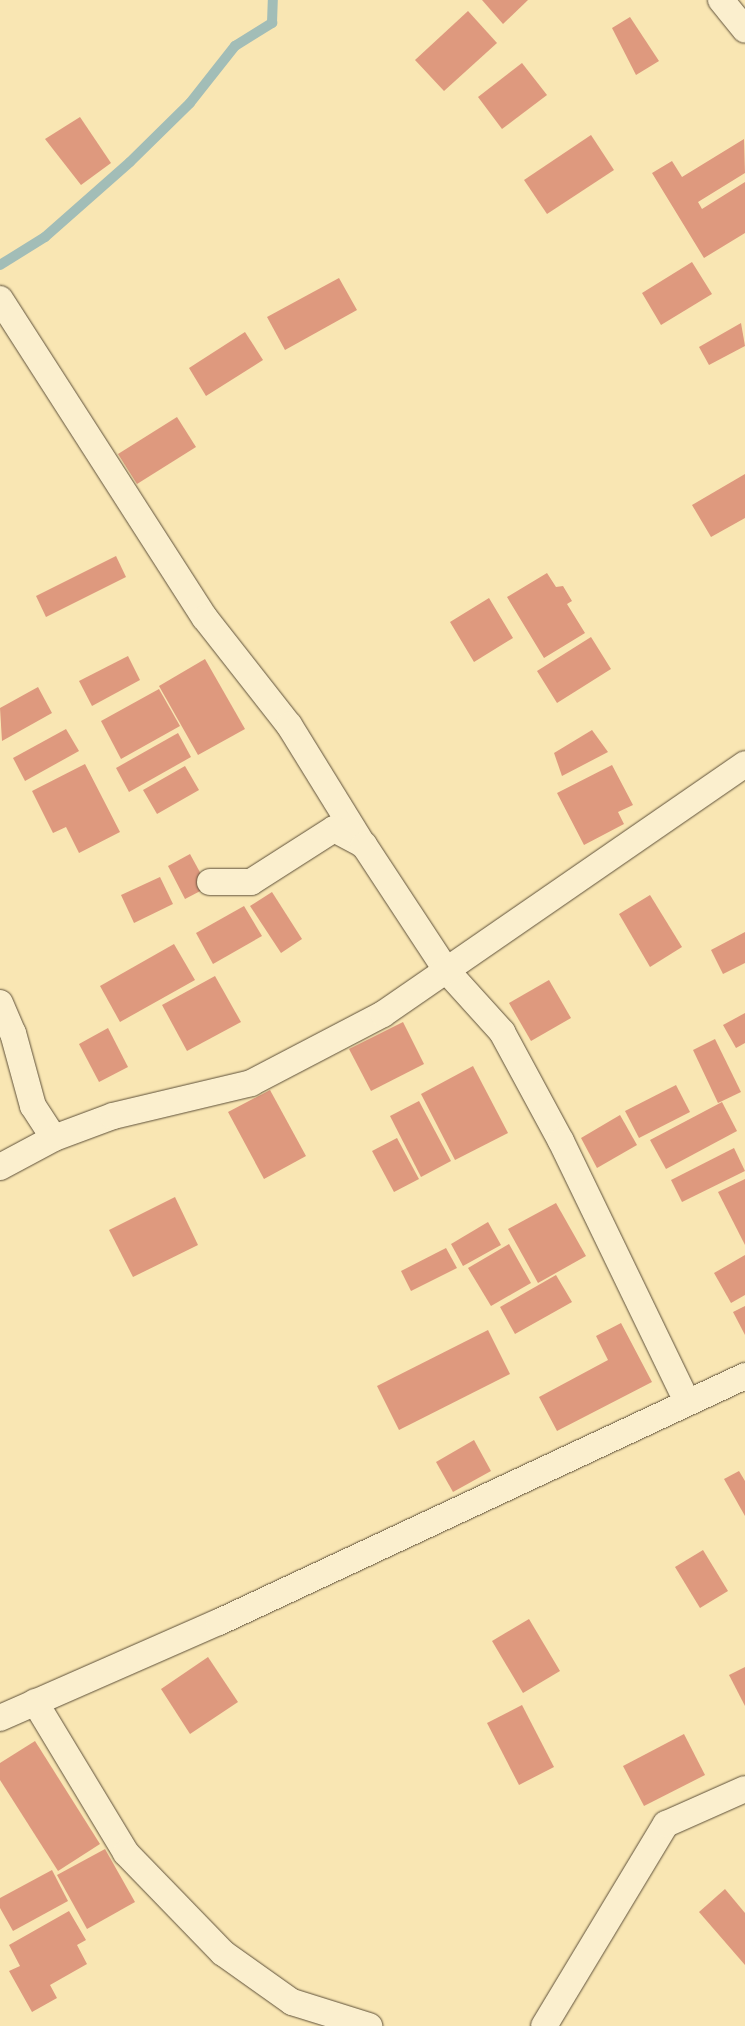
<!DOCTYPE html>
<style>
body{margin:0}
#map{position:relative;width:745px;height:2026px;overflow:hidden;background:#f9e6b3;font-family:"EB Garamond",serif}
div>[style]{position:absolute}
.stream>*{height:10px;margin:-5px;padding:0 5px;transform-origin:5px;border-radius:5px;background:#a2bdb7}
.building>*{inset:0;background:#de997e}
.roads{filter:drop-shadow(0 0 1px #5e5039) drop-shadow(0 0 1px #5e5039)}
.minor>*{height:26px;margin:-13px;padding:0 13px;transform-origin:13px;border-radius:13px;background:#fbefce}
span{translate:-50% -50%;white-space:nowrap;text-align:center;line-height:1.15;-webkit-text-stroke:4.5px #fbefce;paint-order:stroke}
</style>
<div id="map">
<div class="stream">
<i style="left:0;top:265px;width:53px;rotate:-31.9deg"></i>
<i style="left:45px;top:237px;width:113px;rotate:-41.4deg"></i>
<i style="left:130px;top:162px;width:84px;rotate:-44.5deg"></i>
<i style="left:190px;top:103px;width:73px;rotate:-51.7deg"></i>
<i style="left:235px;top:46px;width:44px;rotate:-31.9deg"></i>
<i style="left:272px;top:23px;width:23px;rotate:-88deg"></i>
</div>
<div class="building">
<i style="clip-path:polygon(482px 0,528px 0,503px 24px)"></i>
<i style="clip-path:polygon(468px 11px,497px 43px,444px 91px,415px 60px)"></i>
<i style="clip-path:polygon(630px 17px,659px 61px,636px 75px,612px 28px)"></i>
<i style="clip-path:polygon(522px 63px,547px 95px,502px 129px,478px 97px)"></i>
<i style="clip-path:polygon(80px 117px,111px 163px,81px 185px,45px 139px)"></i>
<i style="clip-path:polygon(591px 135px,614px 170px,547px 214px,524px 180px)"></i>
<i style="clip-path:polygon(744px 139px,745px 173px,698px 202px,702px 209px,745px 182px,745px 233px,704px 258px,652px 173px,672px 161px,682px 177px)"></i>
<i style="clip-path:polygon(692px 262px,712px 294px,661px 325px,642px 293px)"></i>
<i style="clip-path:polygon(339px 278px,357px 310px,285px 350px,267px 317px)"></i>
<i style="clip-path:polygon(741px 323px,745px 346px,709px 365px,699px 347px)"></i>
<i style="clip-path:polygon(245px 332px,263px 360px,206px 396px,189px 368px)"></i>
<i style="clip-path:polygon(177px 417px,196px 447px,137px 484px,118px 454px)"></i>
<i style="clip-path:polygon(745px 474px,745px 518px,711px 537px,692px 505px)"></i>
<i style="clip-path:polygon(116px 556px,126px 577px,46px 617px,36px 596px)"></i>
<i style="clip-path:polygon(547px 573px,556px 587px,563px 586px,572px 601px,567px 604px,585px 633px,544px 658px,507px 597px)"></i>
<i style="clip-path:polygon(489px 598px,513px 638px,474px 662px,450px 622px)"></i>
<i style="clip-path:polygon(591px 637px,611px 669px,557px 703px,537px 671px)"></i>
<i style="clip-path:polygon(128px 656px,140px 680px,92px 706px,79px 681px)"></i>
<i style="clip-path:polygon(205px 659px,245px 729px,198px 755px,159px 686px)"></i>
<i style="clip-path:polygon(38px 687px,52px 713px,2px 741px,0 708px)"></i>
<i style="clip-path:polygon(159px 689px,180px 726px,121px 759px,101px 721px)"></i>
<i style="clip-path:polygon(66px 729px,79px 751px,25px 781px,13px 758px)"></i>
<i style="clip-path:polygon(592px 730px,608px 752px,562px 776px,554px 753px)"></i>
<i style="clip-path:polygon(178px 733px,191px 757px,129px 792px,116px 768px)"></i>
<i style="clip-path:polygon(85px 764px,120px 832px,79px 853px,66px 827px,53px 833px,32px 791px)"></i>
<i style="clip-path:polygon(612px 765px,633px 805px,618px 812px,624px 824px,584px 845px,557px 793px)"></i>
<i style="clip-path:polygon(185px 766px,199px 790px,157px 814px,143px 790px)"></i>
<i style="clip-path:polygon(190px 854px,208px 887px,185px 899px,168px 866px)"></i>
<i style="clip-path:polygon(160px 877px,173px 904px,134px 923px,121px 895px)"></i>
<i style="clip-path:polygon(272px 892px,302px 939px,281px 953px,250px 906px)"></i>
<i style="clip-path:polygon(650px 895px,682px 947px,650px 967px,619px 914px)"></i>
<i style="clip-path:polygon(244px 906px,262px 936px,213px 964px,196px 933px)"></i>
<i style="clip-path:polygon(745px 932px,745px 963px,723px 974px,711px 950px)"></i>
<i style="clip-path:polygon(174px 944px,195px 980px,120px 1022px,100px 986px)"></i>
<i style="clip-path:polygon(215px 976px,241px 1022px,187px 1051px,162px 1005px)"></i>
<i style="clip-path:polygon(549px 980px,571px 1018px,531px 1041px,509px 1003px)"></i>
<i style="clip-path:polygon(745px 1013px,745px 1043px,736px 1048px,723px 1025px)"></i>
<i style="clip-path:polygon(403px 1022px,424px 1064px,371px 1091px,349px 1049px)"></i>
<i style="clip-path:polygon(108px 1028px,128px 1067px,99px 1082px,79px 1044px)"></i>
<i style="clip-path:polygon(715px 1039px,741px 1092px,718px 1103px,693px 1050px)"></i>
<i style="clip-path:polygon(473px 1066px,508px 1133px,455px 1160px,421px 1094px)"></i>
<i style="clip-path:polygon(676px 1085px,690px 1112px,639px 1138px,625px 1111px)"></i>
<i style="clip-path:polygon(270px 1090px,306px 1156px,264px 1179px,228px 1112px)"></i>
<i style="clip-path:polygon(419px 1101px,451px 1161px,421px 1177px,390px 1116px)"></i>
<i style="clip-path:polygon(722px 1102px,737px 1131px,666px 1169px,650px 1140px)"></i>
<i style="clip-path:polygon(620px 1115px,637px 1145px,597px 1168px,581px 1138px)"></i>
<i style="clip-path:polygon(397px 1138px,419px 1179px,394px 1192px,372px 1151px)"></i>
<i style="clip-path:polygon(734px 1148px,745px 1171px,682px 1202px,671px 1180px)"></i>
<i style="clip-path:polygon(745px 1179px,745px 1245px,718px 1192px)"></i>
<i style="clip-path:polygon(175px 1197px,198px 1245px,133px 1277px,109px 1230px)"></i>
<i style="clip-path:polygon(556px 1203px,586px 1256px,538px 1283px,508px 1229px)"></i>
<i style="clip-path:polygon(488px 1222px,501px 1245px,463px 1266px,451px 1244px)"></i>
<i style="clip-path:polygon(509px 1244px,531px 1283px,491px 1306px,468px 1268px)"></i>
<i style="clip-path:polygon(446px 1248px,457px 1268px,411px 1291px,401px 1271px)"></i>
<i style="clip-path:polygon(745px 1255px,745px 1295px,731px 1303px,714px 1273px)"></i>
<i style="clip-path:polygon(556px 1275px,572px 1302px,515px 1334px,500px 1307px)"></i>
<i style="clip-path:polygon(745px 1306px,745px 1335px,733px 1312px)"></i>
<i style="clip-path:polygon(621px 1323px,652px 1382px,557px 1431px,539px 1397px,608px 1360px,596px 1336px)"></i>
<i style="clip-path:polygon(488px 1330px,510px 1374px,399px 1430px,377px 1386px)"></i>
<i style="clip-path:polygon(474px 1440px,491px 1471px,453px 1492px,436px 1462px)"></i>
<i style="clip-path:polygon(739px 1471px,745px 1481px,745px 1516px,724px 1479px)"></i>
<i style="clip-path:polygon(703px 1550px,728px 1591px,700px 1608px,675px 1567px)"></i>
<i style="clip-path:polygon(529px 1619px,560px 1671px,523px 1693px,492px 1641px)"></i>
<i style="clip-path:polygon(208px 1657px,238px 1702px,190px 1734px,161px 1689px)"></i>
<i style="clip-path:polygon(745px 1667px,745px 1706px,729px 1675px)"></i>
<i style="clip-path:polygon(522px 1705px,554px 1767px,519px 1785px,487px 1723px)"></i>
<i style="clip-path:polygon(684px 1734px,705px 1775px,644px 1806px,623px 1766px)"></i>
<i style="clip-path:polygon(35px 1741px,100px 1844px,58px 1871px,0 1780px,0 1763px)"></i>
<i style="clip-path:polygon(105px 1849px,135px 1902px,87px 1929px,57px 1875px)"></i>
<i style="clip-path:polygon(52px 1870px,68px 1901px,13px 1931px,0 1908px,0 1898px)"></i>
<i style="clip-path:polygon(725px 1889px,745px 1913px,745px 1965px,699px 1912px)"></i>
<i style="clip-path:polygon(69px 1911px,86px 1940px,77px 1945px,87px 1964px,50px 1985px,57px 1998px,32px 2012px,9px 1971px,20px 1966px,9px 1945px)"></i>
</div>
<div class="roads">
<div class="minor">
<i style="left:721px;top:0;width:38px;rotate:51deg"></i>
<i style="left:0;top:299px;width:379px;rotate:57.3deg"></i>
<i style="left:205px;top:618px;width:136px;rotate:51.9deg"></i>
<i style="left:289px;top:725px;width:141px;rotate:58.3deg"></i>
<i style="left:210px;top:882px;width:41px"></i>
<i style="left:251px;top:882px;width:98px;rotate:-32.6deg"></i>
<i style="left:334px;top:829px;width:34px;rotate:28deg"></i>
<i style="left:364px;top:845px;width:149px;rotate:56.7deg"></i>
<i style="left:446px;top:970px;width:84px;rotate:47.9deg"></i>
<i style="left:502px;top:1032px;width:124px;rotate:61.6deg"></i>
<i style="left:561px;top:1141px;width:290px;rotate:64.2deg"></i>
<i style="left:0;top:1003px;width:33px;rotate:67deg"></i>
<i style="left:13px;top:1033px;width:76px;rotate:74.7deg"></i>
<i style="left:33px;top:1106px;width:38px;rotate:57deg"></i>
<i style="left:54px;top:1138px;width:63px;rotate:-20.4deg"></i>
<i style="left:113px;top:1116px;width:142px;rotate:-13.4deg"></i>
<i style="left:251px;top:1083px;width:149px;rotate:-27.6deg"></i>
<i style="left:383px;top:1014px;width:440px;rotate:-34.6deg"></i>
<i style="left:0;top:1167px;width:61px;rotate:-28.2deg"></i>
<i style="left:35px;top:1702px;width:176px;rotate:58.9deg"></i>
<i style="left:126px;top:1853px;width:139px;rotate:45.9deg"></i>
<i style="left:223px;top:1953px;width:85px;rotate:35.4deg"></i>
<i style="left:292px;top:2002px;width:81px;rotate:17.3deg"></i>
<i style="left:0;top:1718px;width:239px;rotate:-23.7deg"></i>
<i style="left:219px;top:1622px;width:581px;rotate:-25.06deg"></i>
<i style="left:544px;top:2026px;width:236px;rotate:-58.9deg"></i>
<i style="left:666px;top:1824px;width:86px;rotate:-23.9deg"></i>
</div>
</div>
</div>
